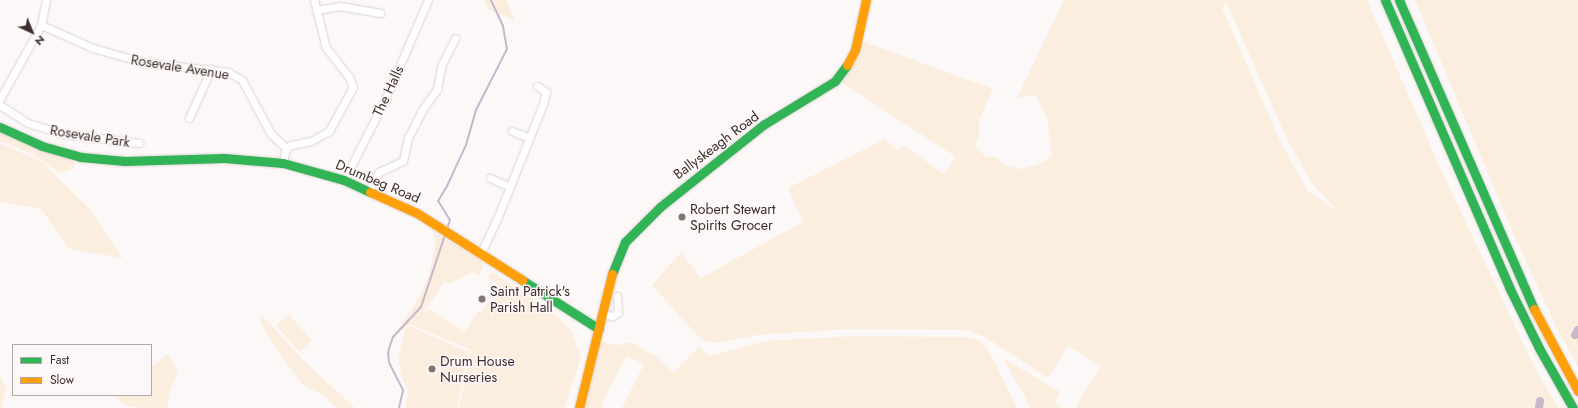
<!DOCTYPE html>
<style>
body{margin:0}
#map{position:relative;width:1578px;height:408px;overflow:hidden;background:#fdf8f8;font-family:Jost,sans-serif}
div>[style]{position:absolute}
.green>*{inset:0;background:#fbeedf}
.stream>*{height:2px;margin:-1px;padding:0 1px;transform-origin:1px;border-radius:1px;background:#c8b6ca}
.canal>*{height:8px;margin:-4px;padding:0 4px;transform-origin:4px;border-radius:4px;background:#c8b6ca}
.roads{filter:drop-shadow(0 0 1px #dcd3d3) drop-shadow(0 0 1px #dcd3d3)}
.street>*{height:7px;margin:-3.5px;padding:0 3.5px;transform-origin:3.5px;border-radius:3.5px;background:#fffefe}
.fast>*{height:9px;margin:-4.5px;padding:0 4.5px;transform-origin:4.5px;border-radius:4.5px;background:#30b455}
.slow>*{height:9px;margin:-4.5px;padding:0 4.5px;transform-origin:4.5px;border-radius:4.5px;background:#ff9f0a}
.dots>*{width:11px;height:11px;translate:-50% -50%;box-sizing:border-box;border:2px solid #fef7f7;border-radius:50%}
span{translate:-50% -50%;white-space:nowrap;text-align:center;line-height:1.15;-webkit-text-stroke:3px #fef7f7;paint-order:stroke}
.street-label{font-size:14px;color:#3b2e2e}
.poi-label{font-size:14px;color:#3b2e2e}
.left{translate:0 -50%;text-align:left}
.legend{position:absolute;left:12px;top:344px;width:140px;height:52px;box-sizing:border-box;background:#fef7f7;border:1px solid #b0a7a7;margin:0;padding:5px 7px;list-style:none;font-size:12px;color:#3b2e2e}
.legend li{display:flex;align-items:center;gap:8px;height:20px}
.legend b{width:20px;border:1px solid #b0a7a7}
.north{position:absolute;left:12px;top:12px;width:40px;height:40px;-webkit-text-stroke:3px #fef7f7;paint-order:stroke;rotate:136deg;font-size:11px;font-weight:700;line-height:16px;text-align:center;color:#3b2e2e}
.north::after{content:'';display:block;margin:auto;width:14px;height:18px;background:#3b2e2e;clip-path:polygon(50% 0,100% 100%,50% 72%,0 100%)}
</style>
<div id="map">
<div class="green">
<i style="clip-path:polygon(483px 0,507px 0,515px 21px,488px 9px)"></i>
<i style="clip-path:polygon(evenodd,1064px 0,1367px 0,1441px 170px,1537px 372px,1559px 408px,1075px 408px,1101px 366px,1068px 346px,1048px 378px,985px 337px,967px 330px,850px 329px,758px 335px,717px 343px,703px 340px,695px 333px,652px 285px,681px 252px,701px 278px,803px 222px,788px 188px,885px 139px,897px 150px,905px 146px,944px 174px,956px 157px,842px 83px,856px 59px,862px 41px,993px 89px,979px 120px,979px 136px,975px 145px,986px 157px,995px 157px,1007px 166px,1022px 169px,1042px 163px,1052px 156px,1047px 119px,1036px 95px,1017px 98px,1064px 0,1226px 2px,1286px 137px,1311px 182px,1337px 211px,1308px 191px,1281px 143px,1222px 8px,1226px 2px)"></i>
<i style="clip-path:polygon(1415px 0,1578px 0,1578px 366px,1557px 329px,1513px 233px)"></i>
<i style="clip-path:polygon(0 131px,31px 147px,71px 159px,75px 164px,73px 169px,60px 173px,32px 154px,0 141px)"></i>
<i style="clip-path:polygon(0 143px,42px 162px,91px 210px,123px 258px,69px 249px,41px 209px,0 202px)"></i>
<i style="clip-path:polygon(434px 232px,481px 260px,483px 268px,478px 276px,473px 272px,449px 284px,445px 281px,424px 312px,430px 309px,464px 332px,479px 310px,482px 312px,489px 301px,493px 303px,503px 289px,487px 277px,490px 274px,496px 274px,554px 313px,572px 332px,581px 358px,564px 408px,459px 408px,471px 350px,410px 324px,393px 337px,420px 296px,428px 277px,435px 248px)"></i>
<i style="clip-path:polygon(261px 314px,301px 358px,355px 408px,337px 408px,321px 394px,302px 384px,276px 349px,261px 322px)"></i>
<i style="clip-path:polygon(289px 314px,312px 341px,299px 352px,276px 325px)"></i>
<i style="clip-path:polygon(410px 326px,469px 352px,457px 408px,405px 408px,409px 391px,403px 381px,398px 359px,405px 330px)"></i>
<i style="clip-path:polygon(853px 336px,965px 337px,979px 340px,989px 351px,1017px 408px,622px 408px,644px 364px,626px 356px,601px 405px,605px 408px,581px 408px,599px 355px,599px 342px,618px 345px,632px 342px,657px 357px,673px 373px,699px 347px,709px 356px,765px 341px)"></i>
<i style="clip-path:polygon(168px 354px,178px 373px,170px 390px,167px 408px,140px 408px,123px 405px,114px 395px,151px 395px,151px 367px)"></i>
<i style="clip-path:polygon(1003px 358px,1060px 392px,1055px 403px,1063px 408px,1031px 408px)"></i>
<i style="clip-path:polygon(0 375px,6px 387px,2px 408px,0 408px)"></i>
</div>
<div class="stream">
<i style="left:447px;top:229px;width:9px;rotate:-72deg"></i>
<i style="left:450px;top:220px;width:22px;rotate:-122deg"></i>
<i style="left:438px;top:201px;width:17px;rotate:-59deg"></i>
<i style="left:447px;top:186px;width:45px;rotate:-65.1deg"></i>
<i style="left:466px;top:145px;width:36px;rotate:-74deg"></i>
<i style="left:476px;top:110px;width:68px;rotate:-63.1deg"></i>
<i style="left:507px;top:49px;width:23px;rotate:-100deg"></i>
<i style="left:503px;top:26px;width:29px;rotate:-115deg"></i>
<i style="left:399px;top:408px;width:18px;rotate:-77deg"></i>
<i style="left:403px;top:390px;width:31px;rotate:-117deg"></i>
<i style="left:389px;top:362px;width:10px;rotate:-96deg"></i>
<i style="left:388px;top:352px;width:16px;rotate:-72deg"></i>
<i style="left:393px;top:337px;width:41px;rotate:-47deg"></i>
<i style="left:421px;top:307px;width:76px;rotate:-71.6deg"></i>
</div>
<div class="canal">
<i style="left:1575px;top:335px;width:6px;rotate:-59deg"></i>
<i style="left:1539px;top:408px;width:7px;rotate:-82deg"></i>
</div>
<div class="roads">
<div class="street">
<i style="left:316px;top:10px;width:24px;rotate:-9deg"></i>
<i style="left:340px;top:6px;width:41px;rotate:9.9deg"></i>
<i style="left:41px;top:25px;width:57px;rotate:23.9deg"></i>
<i style="left:93px;top:48px;width:51px;rotate:15.9deg"></i>
<i style="left:142px;top:62px;width:87px;rotate:6.6deg"></i>
<i style="left:228px;top:72px;width:16px;rotate:30deg"></i>
<i style="left:242px;top:80px;width:61px;rotate:61.8deg"></i>
<i style="left:271px;top:134px;width:21px;rotate:43deg"></i>
<i style="left:0;top:99px;width:85px;rotate:-61deg"></i>
<i style="left:41px;top:25px;width:25px;rotate:-79deg"></i>
<i style="left:0;top:105px;width:33px;rotate:33deg"></i>
<i style="left:28px;top:123px;width:38px;rotate:17deg"></i>
<i style="left:64px;top:134px;width:76px;rotate:6.8deg"></i>
<i style="left:189px;top:118px;width:54px;rotate:-65.8deg"></i>
<i style="left:512px;top:131px;width:18px;rotate:22deg"></i>
<i style="left:283px;top:163px;width:15px;rotate:-79deg"></i>
<i style="left:286px;top:148px;width:6px;rotate:-31deg"></i>
<i style="left:291px;top:145px;width:20px;rotate:-11deg"></i>
<i style="left:311px;top:141px;width:21px;rotate:-29deg"></i>
<i style="left:329px;top:131px;width:50px;rotate:-61.4deg"></i>
<i style="left:353px;top:87px;width:11px;rotate:-112deg"></i>
<i style="left:349px;top:77px;width:37px;rotate:-128deg"></i>
<i style="left:326px;top:48px;width:49px;rotate:-104deg"></i>
<i style="left:490px;top:178px;width:22px;rotate:24deg"></i>
<i style="left:344px;top:180px;width:88px;rotate:-62.9deg"></i>
<i style="left:384px;top:102px;width:111px;rotate:-66.7deg"></i>
<i style="left:369px;top:190px;width:21px;rotate:-61deg"></i>
<i style="left:379px;top:172px;width:26px;rotate:-25deg"></i>
<i style="left:403px;top:161px;width:24px;rotate:-78deg"></i>
<i style="left:408px;top:138px;width:31px;rotate:-63deg"></i>
<i style="left:422px;top:110px;width:26px;rotate:-54deg"></i>
<i style="left:437px;top:89px;width:25px;rotate:-79deg"></i>
<i style="left:442px;top:64px;width:29px;rotate:-63deg"></i>
<i style="left:481px;top:253px;width:38px;rotate:-65deg"></i>
<i style="left:497px;top:219px;width:124px;rotate:-68.2deg"></i>
<i style="left:543px;top:104px;width:12px;rotate:-76deg"></i>
<i style="left:546px;top:92px;width:11px;rotate:-146deg"></i>
<i style="left:602px;top:314px;width:10px;rotate:11deg"></i>
<i style="left:612px;top:316px;width:7px;rotate:-34deg"></i>
<i style="left:618px;top:312px;width:16px;rotate:-94deg"></i>
</div>
<div class="fast">
<i style="left:1385px;top:0;width:313px;rotate:66.6deg"></i>
<i style="left:1509px;top:287px;width:68px;rotate:63.8deg"></i>
<i style="left:1539px;top:348px;width:69px;rotate:60.5deg"></i>
<i style="left:1399px;top:0;width:337px;rotate:66.4deg"></i>
<i style="left:0;top:127px;width:46px;rotate:24.3deg"></i>
<i style="left:42px;top:146px;width:41px;rotate:15.8deg"></i>
<i style="left:81px;top:157px;width:44px;rotate:5.2deg"></i>
<i style="left:125px;top:161px;width:99px;rotate:-1.7deg"></i>
<i style="left:224px;top:158px;width:59px;rotate:4.8deg"></i>
<i style="left:283px;top:163px;width:63px;rotate:15.6deg"></i>
<i style="left:344px;top:180px;width:29px;rotate:25deg"></i>
<i style="left:612px;top:274px;width:35px;rotate:-68deg"></i>
<i style="left:625px;top:242px;width:49px;rotate:-45deg"></i>
<i style="left:660px;top:207px;width:132px;rotate:-38.5deg"></i>
<i style="left:763px;top:125px;width:84px;rotate:-31.4deg"></i>
<i style="left:835px;top:81px;width:20px;rotate:-53deg"></i>
<i style="left:522px;top:280px;width:91px;rotate:32.5deg"></i>
</div>
<div class="slow">
<i style="left:847px;top:65px;width:17px;rotate:-62deg"></i>
<i style="left:855px;top:50px;width:51px;rotate:-77.6deg"></i>
<i style="left:370px;top:192px;width:51px;rotate:24.1deg"></i>
<i style="left:417px;top:213px;width:125px;rotate:32.5deg"></i>
<i style="left:1534px;top:309px;width:93px;rotate:61.8deg"></i>
<i style="left:579px;top:408px;width:138px;rotate:-76.2deg"></i>
</div>
</div>
<div class="dots">
<i style="left:682px;top:217px;background:#7f7575"></i>
<i style="left:482px;top:299px;background:#7f7575"></i>
<i style="left:432px;top:369px;background:#7f7575"></i>
</div>
<div class="street-label">
<span style="left:180px;top:67px;rotate:9deg">Rosevale Avenue</span>
<span style="left:388px;top:91px;rotate:-65deg">The Halls</span>
<span style="left:90px;top:136px;rotate:9deg">Rosevale Park</span>
<span style="left:716px;top:145px;rotate:-37deg">Ballyskeagh Road</span>
<span style="left:378px;top:181px;rotate:23deg">Drumbeg Road</span>
</div>
<div class="poi-label">
<span class="left" style="left:690px;top:217px">Robert Stewart<br>Spirits Grocer</span>
<span class="left" style="left:490px;top:299px">Saint Patrick's<br>Parish Hall</span>
<span class="left" style="left:440px;top:369px">Drum House<br>Nurseries</span>
</div>
<ul class="legend">
<li><b style="height:5px;background:#30b455"></b>Fast</li>
<li><b style="height:5px;background:#ff9f0a"></b>Slow</li>
</ul>
<div class="north">N</div>
</div>
